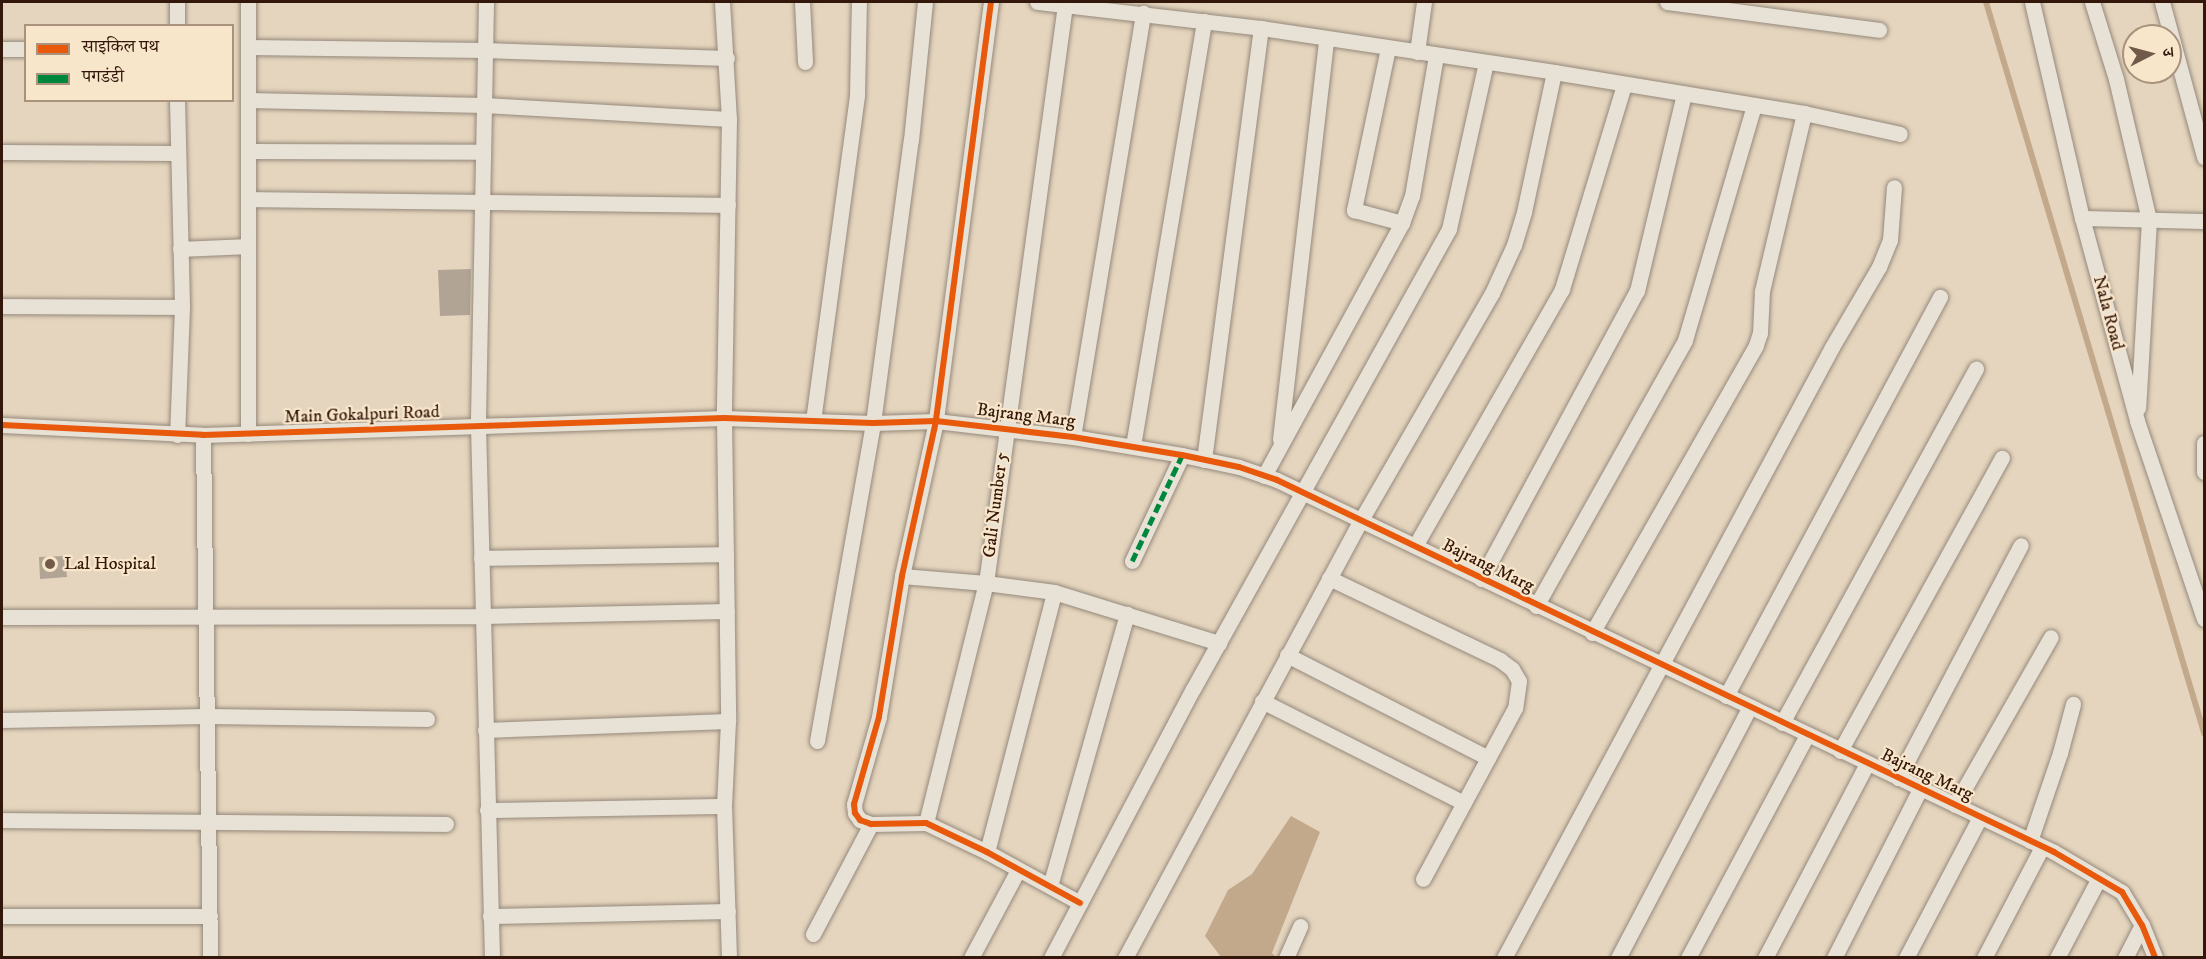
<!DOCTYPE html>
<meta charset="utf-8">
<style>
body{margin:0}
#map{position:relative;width:2206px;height:959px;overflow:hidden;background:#e5d5be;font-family:"IM FELL DW Pica","Noto Serif Devanagari",serif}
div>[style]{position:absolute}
.water>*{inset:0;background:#c2a98c}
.stream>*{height:6px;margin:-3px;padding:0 3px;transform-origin:3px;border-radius:3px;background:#c2a98c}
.building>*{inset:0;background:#b1a494}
.roads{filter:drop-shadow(0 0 2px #95897b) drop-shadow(0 0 2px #95897b)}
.street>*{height:15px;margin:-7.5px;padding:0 7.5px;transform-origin:7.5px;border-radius:7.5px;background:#e8e1d6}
.quiet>*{height:4.5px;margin-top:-2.25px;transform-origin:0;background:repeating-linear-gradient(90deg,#00873e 0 9px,transparent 0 13.5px)}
.cycleway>*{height:6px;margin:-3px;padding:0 3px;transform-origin:3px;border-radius:3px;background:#e8590c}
.dots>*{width:16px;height:16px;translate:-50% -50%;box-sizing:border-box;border:3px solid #f8e6cb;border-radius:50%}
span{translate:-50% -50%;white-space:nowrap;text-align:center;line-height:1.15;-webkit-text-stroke:4.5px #f8e6cb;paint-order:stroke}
.street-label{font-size:18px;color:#34170b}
.poi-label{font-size:18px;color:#34170b}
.left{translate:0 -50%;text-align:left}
.frame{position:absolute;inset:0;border:3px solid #34170b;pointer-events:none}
.legend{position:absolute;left:24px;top:24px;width:210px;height:78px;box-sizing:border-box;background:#f8e6cb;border:2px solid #aa937e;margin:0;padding:8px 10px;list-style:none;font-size:18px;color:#34170b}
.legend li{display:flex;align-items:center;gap:12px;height:30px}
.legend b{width:30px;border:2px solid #aa937e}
.north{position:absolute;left:2122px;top:24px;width:60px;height:60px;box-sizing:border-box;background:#f8e6cb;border:2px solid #aa937e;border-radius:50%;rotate:84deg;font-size:16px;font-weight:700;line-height:24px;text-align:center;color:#34170b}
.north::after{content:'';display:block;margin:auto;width:21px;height:27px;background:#725a4a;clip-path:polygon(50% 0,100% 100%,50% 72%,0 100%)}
</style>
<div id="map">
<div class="water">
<i style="clip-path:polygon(1291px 816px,1320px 832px,1272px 953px,1276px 957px,1221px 957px,1205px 936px,1228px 890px,1252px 874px)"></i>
</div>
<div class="stream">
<i style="left:1986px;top:2px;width:763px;rotate:73.39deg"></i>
</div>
<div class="building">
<i style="clip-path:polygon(471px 269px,470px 315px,440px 316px,438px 270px)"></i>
<i style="clip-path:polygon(65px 556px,67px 577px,40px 579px,39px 557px)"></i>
</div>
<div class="roads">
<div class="street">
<i style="left:177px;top:2px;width:24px;rotate:90deg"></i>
<i style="left:486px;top:2px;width:424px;rotate:91.1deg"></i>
<i style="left:478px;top:426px;width:532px;rotate:88.49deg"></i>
<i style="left:722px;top:2px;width:117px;rotate:86.6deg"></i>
<i style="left:729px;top:119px;width:299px;rotate:91deg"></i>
<i style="left:724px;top:418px;width:303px;rotate:89.2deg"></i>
<i style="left:728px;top:721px;width:85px;rotate:92.7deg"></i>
<i style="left:724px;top:806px;width:152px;rotate:88.1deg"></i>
<i style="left:802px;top:2px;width:60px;rotate:87.1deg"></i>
<i style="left:991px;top:2px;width:423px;rotate:97.5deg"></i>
<i style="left:936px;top:421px;width:159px;rotate:102.4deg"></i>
<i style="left:902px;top:576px;width:143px;rotate:99.3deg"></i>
<i style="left:879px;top:717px;width:91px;rotate:106deg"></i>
<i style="left:854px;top:804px;width:9px;rotate:84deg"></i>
<i style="left:855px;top:813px;width:9px;rotate:54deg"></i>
<i style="left:860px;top:820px;width:12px;rotate:20deg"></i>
<i style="left:871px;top:824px;width:55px;rotate:-1deg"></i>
<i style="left:926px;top:823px;width:68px;rotate:25.4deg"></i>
<i style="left:987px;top:852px;width:106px;rotate:28.7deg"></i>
<i style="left:1037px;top:2px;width:226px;rotate:6.6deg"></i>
<i style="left:1261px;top:28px;width:296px;rotate:8.5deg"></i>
<i style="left:1554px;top:72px;width:253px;rotate:9.3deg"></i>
<i style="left:1804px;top:113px;width:98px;rotate:12.3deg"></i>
<i style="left:1667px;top:2px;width:214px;rotate:7.5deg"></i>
<i style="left:2032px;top:2px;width:222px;rotate:77deg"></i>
<i style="left:2082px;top:218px;width:210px;rotate:74.8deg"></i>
<i style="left:2137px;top:421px;width:209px;rotate:71.3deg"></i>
<i style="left:2092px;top:2px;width:81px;rotate:72.7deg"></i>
<i style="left:2116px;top:79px;width:145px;rotate:76.8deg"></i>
<i style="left:2149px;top:220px;width:188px;rotate:93.3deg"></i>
<i style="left:2162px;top:2px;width:161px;rotate:74.8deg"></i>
<i style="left:248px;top:47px;width:237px;rotate:0.7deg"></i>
<i style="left:485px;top:50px;width:242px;rotate:1.9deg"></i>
<i style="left:1388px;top:48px;width:166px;rotate:101.9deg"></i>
<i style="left:1354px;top:210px;width:50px;rotate:15.2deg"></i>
<i style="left:2px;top:49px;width:24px"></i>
<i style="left:1417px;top:52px;width:50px;rotate:-82deg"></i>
<i style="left:177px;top:100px;width:207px;rotate:88.6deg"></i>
<i style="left:182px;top:307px;width:128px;rotate:92.2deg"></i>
<i style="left:248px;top:100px;width:236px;rotate:1.2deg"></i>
<i style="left:484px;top:105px;width:245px;rotate:3.3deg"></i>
<i style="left:248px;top:151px;width:235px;rotate:0.2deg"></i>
<i style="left:2px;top:152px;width:174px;rotate:0.3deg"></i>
<i style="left:248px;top:199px;width:480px;rotate:0.7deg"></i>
<i style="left:2082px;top:218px;width:122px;rotate:1.4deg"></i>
<i style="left:180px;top:249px;width:68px;rotate:-2.5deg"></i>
<i style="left:2px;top:306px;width:180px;rotate:0.3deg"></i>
<i style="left:813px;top:421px;width:329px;rotate:-82.3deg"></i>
<i style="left:857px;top:95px;width:93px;rotate:-88.8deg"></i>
<i style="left:2px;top:425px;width:201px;rotate:2.8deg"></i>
<i style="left:203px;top:435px;width:521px;rotate:-1.87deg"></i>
<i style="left:724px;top:418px;width:149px;rotate:1.9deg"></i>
<i style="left:873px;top:423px;width:63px;rotate:-1.8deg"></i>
<i style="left:936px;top:421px;width:138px;rotate:6.7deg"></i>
<i style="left:1073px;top:437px;width:110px;rotate:9.4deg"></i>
<i style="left:1182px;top:455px;width:58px;rotate:11.9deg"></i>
<i style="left:1239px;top:467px;width:40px;rotate:18.9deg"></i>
<i style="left:1277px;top:480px;width:861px;rotate:25.58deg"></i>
<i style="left:2054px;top:852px;width:79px;rotate:30.5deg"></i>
<i style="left:2122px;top:892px;width:39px;rotate:59deg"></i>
<i style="left:2142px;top:925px;width:35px;rotate:68deg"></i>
<i style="left:248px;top:434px;width:432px;rotate:-90deg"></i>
<i style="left:203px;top:435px;width:523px;rotate:89.23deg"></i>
<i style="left:1073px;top:437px;width:430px;rotate:-80.6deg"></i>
<i style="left:1280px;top:439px;width:402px;rotate:-83.4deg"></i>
<i style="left:2204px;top:443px;width:29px;rotate:90deg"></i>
<i style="left:1133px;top:446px;width:431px;rotate:-80.5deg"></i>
<i style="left:1204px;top:460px;width:436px;rotate:-82.5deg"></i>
<i style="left:1264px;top:476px;width:288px;rotate:-61.4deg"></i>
<i style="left:1402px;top:223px;width:29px;rotate:-70deg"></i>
<i style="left:1412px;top:196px;width:143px;rotate:-80.3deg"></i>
<i style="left:1415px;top:546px;width:296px;rotate:-60.2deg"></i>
<i style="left:1562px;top:289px;width:213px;rotate:-73.1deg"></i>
<i style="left:481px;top:558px;width:245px;rotate:-0.9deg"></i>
<i style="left:1132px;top:561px;width:117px;rotate:-64.7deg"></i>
<i style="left:902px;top:576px;width:84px;rotate:4.8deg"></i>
<i style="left:986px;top:583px;width:69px;rotate:7.5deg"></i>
<i style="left:1054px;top:592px;width:173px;rotate:17.2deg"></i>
<i style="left:1329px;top:578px;width:190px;rotate:25.6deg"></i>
<i style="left:1500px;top:660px;width:15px;rotate:37deg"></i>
<i style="left:1512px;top:669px;width:14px;rotate:60deg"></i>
<i style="left:1519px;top:681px;width:27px;rotate:98deg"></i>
<i style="left:1515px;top:708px;width:194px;rotate:118.3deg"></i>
<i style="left:1481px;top:579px;width:328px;rotate:-61.6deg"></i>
<i style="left:1637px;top:291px;width:203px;rotate:-76.6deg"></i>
<i style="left:1536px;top:606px;width:305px;rotate:-60.7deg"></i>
<i style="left:1685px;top:340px;width:245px;rotate:-73.6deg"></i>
<i style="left:2px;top:617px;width:481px;rotate:-0.1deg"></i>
<i style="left:483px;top:616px;width:244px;rotate:-1.2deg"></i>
<i style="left:1592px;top:633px;width:331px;rotate:-60.3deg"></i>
<i style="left:1756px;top:345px;width:13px;rotate:-72deg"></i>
<i style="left:1760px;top:333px;width:42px;rotate:-87.3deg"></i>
<i style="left:1762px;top:291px;width:183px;rotate:-76.7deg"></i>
<i style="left:1287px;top:655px;width:226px;rotate:27.1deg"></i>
<i style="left:1726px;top:696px;width:453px;rotate:-61.8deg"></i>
<i style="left:1262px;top:701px;width:226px;rotate:26.8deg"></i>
<i style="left:2px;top:720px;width:204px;rotate:-1.1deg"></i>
<i style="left:206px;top:716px;width:221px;rotate:0.8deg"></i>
<i style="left:1782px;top:723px;width:404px;rotate:-61.3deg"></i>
<i style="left:485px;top:730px;width:243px;rotate:-2.1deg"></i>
<i style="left:817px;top:741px;width:323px;rotate:-80deg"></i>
<i style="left:873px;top:423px;width:286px;rotate:-82.4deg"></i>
<i style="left:911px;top:140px;width:139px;rotate:-84.2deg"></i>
<i style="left:1840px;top:751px;width:335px;rotate:-61.1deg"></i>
<i style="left:1898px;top:778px;width:263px;rotate:-62.2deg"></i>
<i style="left:1955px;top:805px;width:193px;rotate:-60.3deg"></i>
<i style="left:487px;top:810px;width:237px;rotate:-1deg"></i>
<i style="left:2px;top:820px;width:444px;rotate:0.5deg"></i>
<i style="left:926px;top:823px;width:247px;rotate:-76deg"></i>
<i style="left:986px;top:583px;width:583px;rotate:-82.22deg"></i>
<i style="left:2030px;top:841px;width:93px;rotate:-71.2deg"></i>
<i style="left:2060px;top:753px;width:51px;rotate:-75.1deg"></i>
<i style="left:987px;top:852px;width:268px;rotate:-75.5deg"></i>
<i style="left:1050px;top:886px;width:283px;rotate:-74.2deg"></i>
<i style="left:2px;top:916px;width:208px"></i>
<i style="left:490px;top:916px;width:238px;rotate:-1.2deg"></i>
<i style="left:813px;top:934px;width:124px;rotate:-62.2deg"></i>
<i style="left:971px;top:958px;width:100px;rotate:-61.9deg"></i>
<i style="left:1051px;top:958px;width:304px;rotate:-62.2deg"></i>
<i style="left:1193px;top:689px;width:526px;rotate:-60.9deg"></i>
<i style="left:1449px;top:229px;width:171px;rotate:-77.5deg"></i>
<i style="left:1125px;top:958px;width:498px;rotate:-61.7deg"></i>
<i style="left:1361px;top:520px;width:262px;rotate:-60deg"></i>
<i style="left:1492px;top:293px;width:53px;rotate:-65.4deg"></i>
<i style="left:1514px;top:245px;width:34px;rotate:-73deg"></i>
<i style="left:1524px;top:212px;width:143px;rotate:-77.9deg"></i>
<i style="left:1286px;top:958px;width:35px;rotate:-66deg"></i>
<i style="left:1504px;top:958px;width:693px;rotate:-61.77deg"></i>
<i style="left:1832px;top:347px;width:93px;rotate:-59.6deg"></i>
<i style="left:1879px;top:267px;width:29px;rotate:-68deg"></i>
<i style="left:1890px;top:240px;width:53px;rotate:-85.7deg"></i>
<i style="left:1618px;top:958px;width:282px;rotate:-62.3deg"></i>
<i style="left:1688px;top:958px;width:253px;rotate:-61.9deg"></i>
<i style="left:1765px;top:958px;width:219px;rotate:-62.3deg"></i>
<i style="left:1834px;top:958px;width:190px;rotate:-63deg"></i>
<i style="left:1906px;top:958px;width:159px;rotate:-62.3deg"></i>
<i style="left:1984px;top:958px;width:125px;rotate:-62.4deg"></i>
<i style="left:2057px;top:958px;width:90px;rotate:-62.3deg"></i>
<i style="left:2125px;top:958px;width:37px;rotate:-63deg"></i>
</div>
</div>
<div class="quiet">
<i style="left:1132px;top:561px;width:117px;rotate:-64.7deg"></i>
</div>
<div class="cycleway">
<i style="left:991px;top:2px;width:423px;rotate:97.5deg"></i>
<i style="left:936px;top:421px;width:159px;rotate:102.4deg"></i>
<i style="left:902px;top:576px;width:143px;rotate:99.3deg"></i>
<i style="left:879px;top:717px;width:91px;rotate:106deg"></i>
<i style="left:854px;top:804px;width:9px;rotate:84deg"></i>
<i style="left:855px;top:813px;width:9px;rotate:54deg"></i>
<i style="left:860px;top:820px;width:12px;rotate:20deg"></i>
<i style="left:871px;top:824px;width:55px;rotate:-1deg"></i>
<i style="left:926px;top:823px;width:68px;rotate:25.4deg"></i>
<i style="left:987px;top:852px;width:106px;rotate:28.7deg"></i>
<i style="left:2px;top:425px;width:201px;rotate:2.8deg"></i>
<i style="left:203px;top:435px;width:521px;rotate:-1.87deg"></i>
<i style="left:724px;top:418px;width:149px;rotate:1.9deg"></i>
<i style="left:873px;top:423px;width:63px;rotate:-1.8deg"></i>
<i style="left:936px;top:421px;width:138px;rotate:6.7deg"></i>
<i style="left:1073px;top:437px;width:110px;rotate:9.4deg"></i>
<i style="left:1182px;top:455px;width:58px;rotate:11.9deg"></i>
<i style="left:1239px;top:467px;width:40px;rotate:18.9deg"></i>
<i style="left:1277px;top:480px;width:861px;rotate:25.58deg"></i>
<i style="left:2054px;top:852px;width:79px;rotate:30.5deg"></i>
<i style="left:2122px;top:892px;width:39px;rotate:59deg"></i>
<i style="left:2142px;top:925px;width:35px;rotate:68deg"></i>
</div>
<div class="dots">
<i style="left:50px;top:564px;background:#725a4a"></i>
</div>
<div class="street-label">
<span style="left:2108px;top:313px;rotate:75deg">Nala Road</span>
<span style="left:362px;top:415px;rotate:-2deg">Main Gokalpuri Road</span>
<span style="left:1026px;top:416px;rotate:7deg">Bajrang Marg</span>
<span style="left:996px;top:505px;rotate:-83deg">Gali Number 5</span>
<span style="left:1488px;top:566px;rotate:26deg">Bajrang Marg</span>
<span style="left:1927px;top:775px;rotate:25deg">Bajrang Marg</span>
</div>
<div class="poi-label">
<span class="left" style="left:64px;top:564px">Lal Hospital</span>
</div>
<div class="frame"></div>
<ul class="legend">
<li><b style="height:8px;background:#e8590c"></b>साइकिल पथ</li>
<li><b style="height:8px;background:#00873e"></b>पगडंडी</li>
</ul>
<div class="north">उ</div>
</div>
